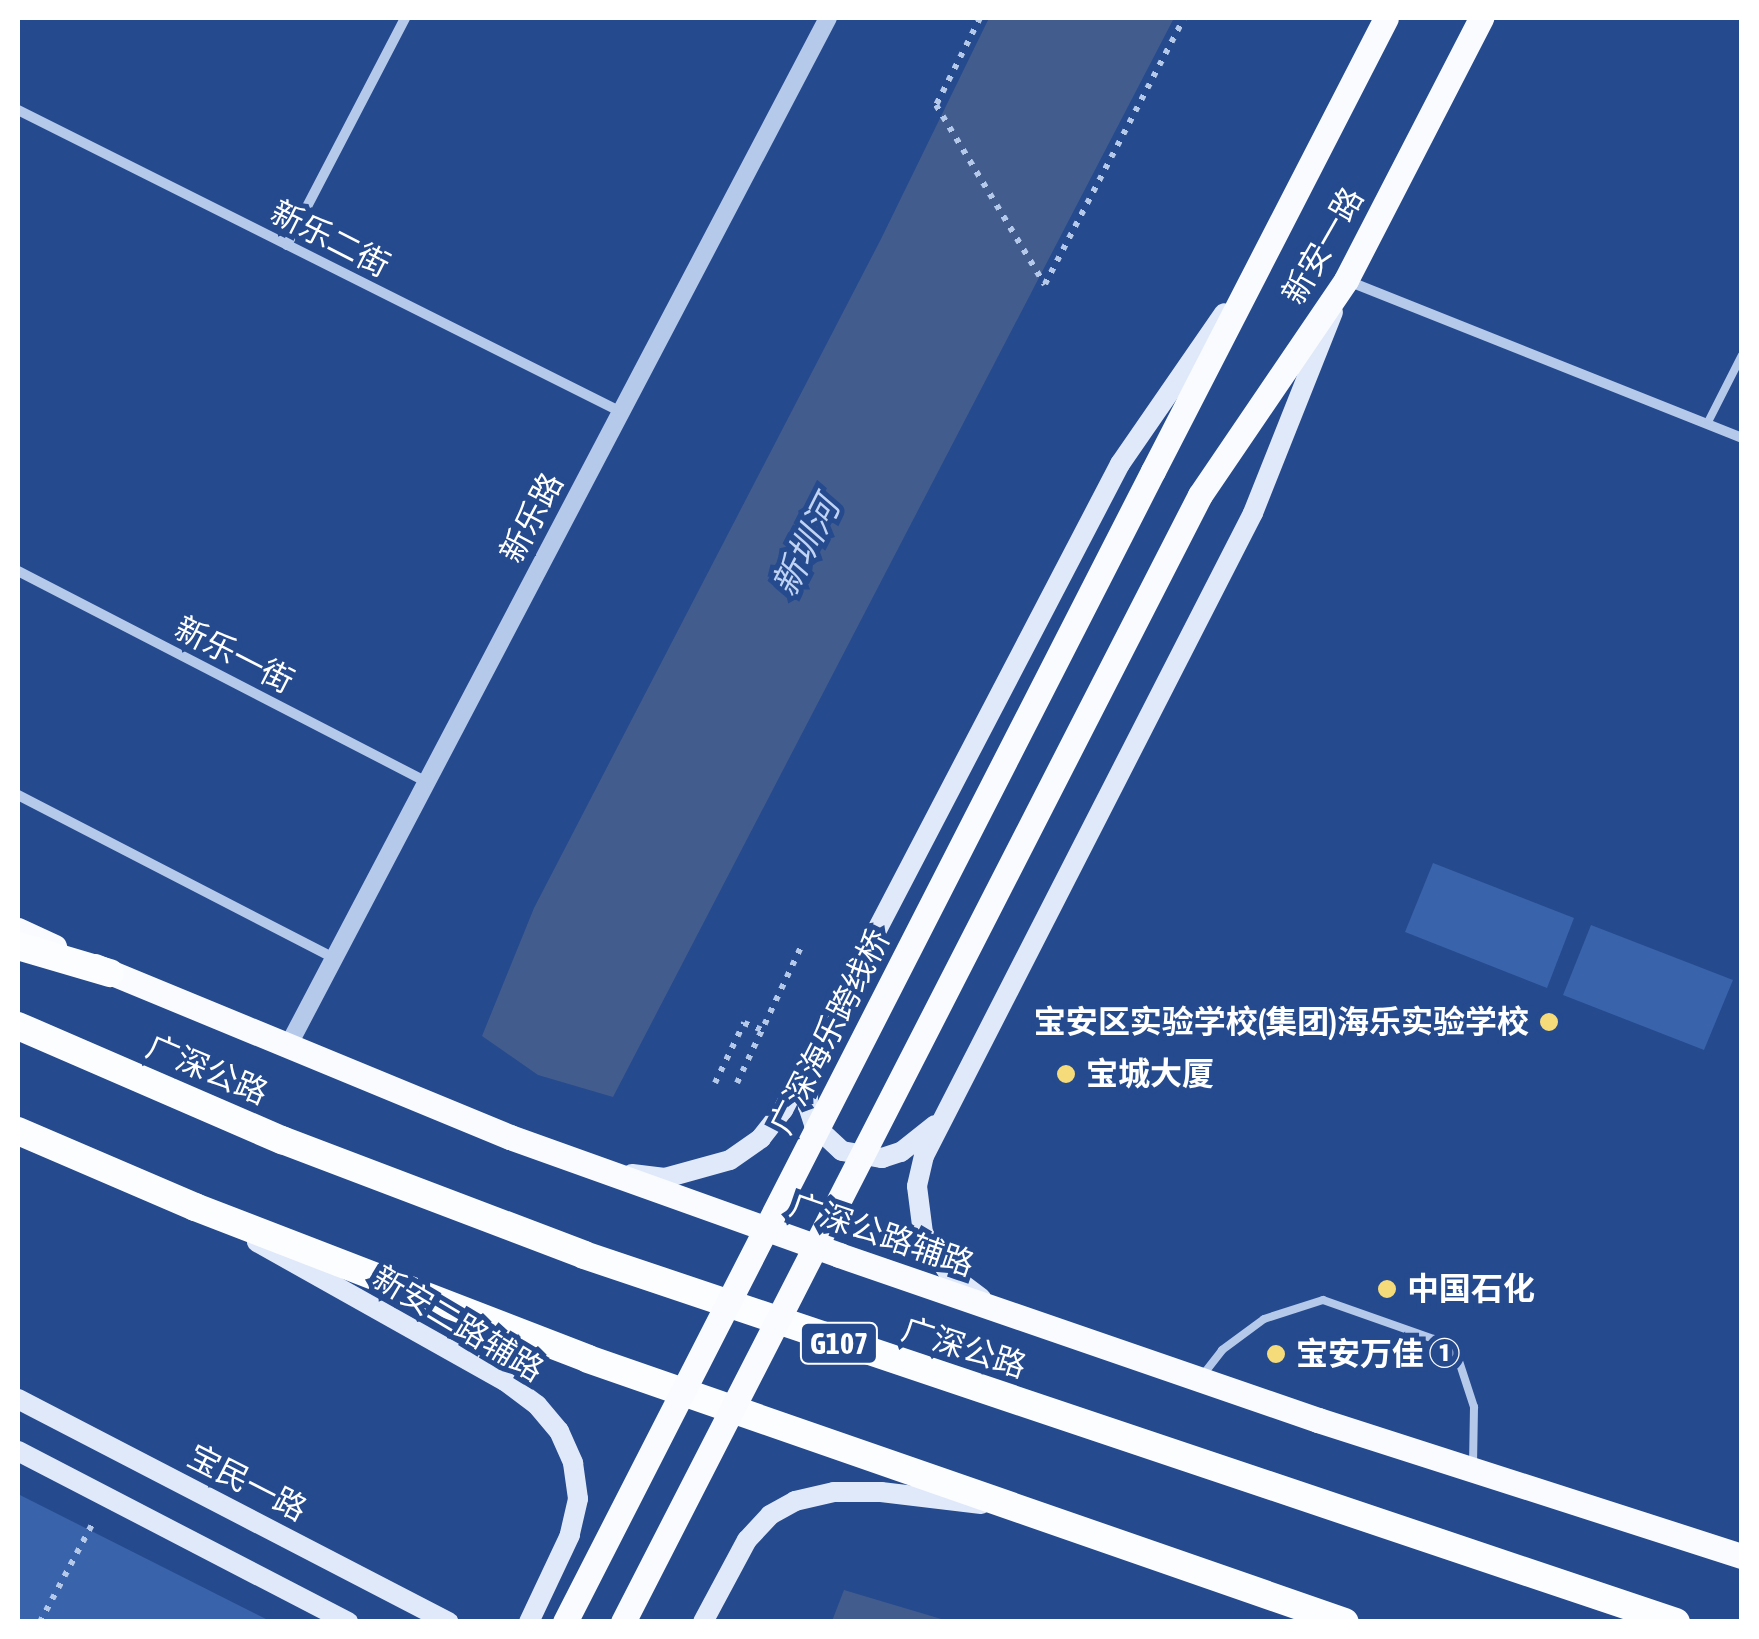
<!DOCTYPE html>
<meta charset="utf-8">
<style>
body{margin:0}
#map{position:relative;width:1759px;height:1639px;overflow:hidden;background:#254a8e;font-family:"Asap Condensed","Noto Sans SC",sans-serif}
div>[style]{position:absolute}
.green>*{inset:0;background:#3963ab}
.water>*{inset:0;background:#425c8e}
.path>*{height:6px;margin-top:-3px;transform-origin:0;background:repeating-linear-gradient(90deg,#b5c9eb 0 5px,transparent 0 13px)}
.service>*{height:8px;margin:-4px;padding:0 4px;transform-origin:4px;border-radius:4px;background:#b5c9eb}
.minor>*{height:10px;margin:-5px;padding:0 5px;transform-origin:5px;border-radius:5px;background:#b5c9eb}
.tertiary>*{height:18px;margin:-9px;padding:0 9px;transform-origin:9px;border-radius:9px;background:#b5c9eb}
.secondary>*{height:20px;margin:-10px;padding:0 10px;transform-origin:10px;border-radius:10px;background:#e0e9f9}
.primary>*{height:25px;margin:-12.5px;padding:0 12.5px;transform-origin:12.5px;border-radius:12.5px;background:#f9fbff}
.trunk>*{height:28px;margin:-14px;padding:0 14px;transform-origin:14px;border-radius:14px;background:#fcfdff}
.primary-bridge>*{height:25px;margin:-12.5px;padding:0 12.5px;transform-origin:12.5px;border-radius:12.5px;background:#f9fbff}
.dots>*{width:28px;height:28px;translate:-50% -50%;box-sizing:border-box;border:5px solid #254a8e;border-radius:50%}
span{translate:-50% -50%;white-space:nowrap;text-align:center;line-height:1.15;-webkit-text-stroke:10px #254a8e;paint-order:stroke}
.shield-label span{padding:2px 8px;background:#254a8e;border:2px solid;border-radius:8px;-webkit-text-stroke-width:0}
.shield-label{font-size:30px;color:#fff;font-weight:700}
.street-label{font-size:32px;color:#fff}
.poi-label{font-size:32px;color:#fff;font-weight:700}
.right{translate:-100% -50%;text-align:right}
.left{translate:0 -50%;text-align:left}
.water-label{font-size:35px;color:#c1d3f2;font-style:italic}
.frame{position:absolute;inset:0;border:20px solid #fff;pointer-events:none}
</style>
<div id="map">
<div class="green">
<i style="clip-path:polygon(1433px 863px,1574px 918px,1547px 988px,1405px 932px)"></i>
<i style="clip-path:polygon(1591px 925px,1733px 980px,1704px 1050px,1563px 995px)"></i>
<i style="clip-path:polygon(18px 1494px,270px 1621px,18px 1621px)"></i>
</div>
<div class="water">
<i style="clip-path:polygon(989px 18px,1174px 18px,613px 1097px,538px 1075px,482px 1036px,534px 908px,881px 239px)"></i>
<i style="clip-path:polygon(844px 1590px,948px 1621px,832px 1621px)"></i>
</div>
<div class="path">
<i style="left:980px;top:18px;width:97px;rotate:116.8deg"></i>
<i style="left:936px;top:105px;width:210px;rotate:58.8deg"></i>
<i style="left:1045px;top:284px;width:300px;rotate:-62.4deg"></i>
<i style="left:715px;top:1083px;width:67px;rotate:-64.2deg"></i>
<i style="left:744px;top:1023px;width:19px;rotate:21deg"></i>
<i style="left:737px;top:1083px;width:150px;rotate:-64.8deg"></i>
<i style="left:40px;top:1622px;width:115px;rotate:-61.9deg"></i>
</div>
<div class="service">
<i style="left:1707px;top:424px;width:77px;rotate:-63.1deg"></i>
<i style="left:1202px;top:1376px;width:33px;rotate:-52deg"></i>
<i style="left:1222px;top:1350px;width:52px;rotate:-36.4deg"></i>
<i style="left:1264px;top:1319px;width:62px;rotate:-17.9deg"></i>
<i style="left:1323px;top:1300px;width:118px;rotate:19.4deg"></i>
<i style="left:1434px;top:1339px;width:28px;rotate:35deg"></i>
<i style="left:1457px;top:1355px;width:55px;rotate:71.9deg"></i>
<i style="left:1474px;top:1407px;width:58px;rotate:91deg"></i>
</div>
<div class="minor">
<i style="left:18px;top:110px;width:674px;rotate:26.6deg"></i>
<i style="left:287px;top:245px;width:256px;rotate:-62.5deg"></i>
<i style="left:1348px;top:281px;width:424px;rotate:21.7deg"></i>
<i style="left:18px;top:571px;width:460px;rotate:27.3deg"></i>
<i style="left:18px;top:795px;width:356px;rotate:27.3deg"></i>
</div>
<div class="tertiary">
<i style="left:288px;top:1046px;width:1161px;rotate:-62.29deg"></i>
</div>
<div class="secondary">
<i style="left:809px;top:1069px;width:37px;rotate:92deg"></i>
<i style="left:808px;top:1106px;width:20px;rotate:72deg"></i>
<i style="left:814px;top:1125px;width:38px;rotate:43deg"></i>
<i style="left:842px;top:1151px;width:41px;rotate:9.9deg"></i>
<i style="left:882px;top:1158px;width:20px;rotate:-18deg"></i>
<i style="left:901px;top:1152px;width:43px;rotate:-38.5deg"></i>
<i style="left:632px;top:1174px;width:33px;rotate:7deg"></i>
<i style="left:665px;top:1178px;width:67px;rotate:-15.5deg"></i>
<i style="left:730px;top:1160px;width:38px;rotate:-35deg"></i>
<i style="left:761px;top:1138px;width:36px;rotate:-52deg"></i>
<i style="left:783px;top:1110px;width:729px;rotate:-62.45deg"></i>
<i style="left:1120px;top:464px;width:183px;rotate:-55.4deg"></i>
<i style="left:257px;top:1242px;width:284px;rotate:29.3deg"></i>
<i style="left:505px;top:1381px;width:40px;rotate:37deg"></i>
<i style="left:537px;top:1405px;width:34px;rotate:50deg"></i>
<i style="left:559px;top:1431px;width:35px;rotate:66deg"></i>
<i style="left:573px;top:1463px;width:36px;rotate:82deg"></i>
<i style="left:578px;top:1499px;width:37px;rotate:103deg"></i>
<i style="left:570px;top:1535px;width:96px;rotate:115.2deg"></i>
<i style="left:981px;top:1298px;width:40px;rotate:-143deg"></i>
<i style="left:949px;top:1274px;width:49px;rotate:-122.4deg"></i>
<i style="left:923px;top:1233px;width:47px;rotate:-97.3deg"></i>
<i style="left:917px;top:1186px;width:31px;rotate:-77deg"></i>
<i style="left:924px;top:1156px;width:722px;rotate:-62.9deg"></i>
<i style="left:1253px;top:513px;width:216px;rotate:-68.3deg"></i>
<i style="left:18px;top:1399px;width:485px;rotate:27.4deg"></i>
<i style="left:18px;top:1451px;width:372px;rotate:27.4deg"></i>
<i style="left:703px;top:1622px;width:93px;rotate:-61.8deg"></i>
<i style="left:747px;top:1540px;width:34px;rotate:-47deg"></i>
<i style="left:770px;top:1515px;width:29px;rotate:-29deg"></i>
<i style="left:795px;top:1501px;width:40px;rotate:-13deg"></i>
<i style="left:834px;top:1492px;width:47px"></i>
<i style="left:881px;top:1492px;width:101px;rotate:6.8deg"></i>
</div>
<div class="primary">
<i style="left:1153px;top:471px;width:509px;rotate:-62.78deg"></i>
<i style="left:1200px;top:495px;width:260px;rotate:-55.8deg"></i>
<i style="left:1346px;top:280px;width:295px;rotate:-62.7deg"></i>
<i style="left:18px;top:930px;width:40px;rotate:25deg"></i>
<i style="left:95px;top:966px;width:449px;rotate:22.4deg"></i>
<i style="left:510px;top:1137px;width:350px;rotate:19.7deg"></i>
<i style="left:839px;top:1255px;width:507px;rotate:19.01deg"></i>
<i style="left:1318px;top:1420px;width:445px;rotate:17.8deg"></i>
</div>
<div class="trunk">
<i style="left:18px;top:946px;width:96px;rotate:16.4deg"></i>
<i style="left:18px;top:1026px;width:288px;rotate:23.4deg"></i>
<i style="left:282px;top:1140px;width:323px;rotate:20.8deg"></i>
<i style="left:584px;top:1255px;width:1152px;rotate:18.58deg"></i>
<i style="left:18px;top:1131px;width:193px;rotate:23.2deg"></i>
<i style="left:195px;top:1207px;width:421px;rotate:21.1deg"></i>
<i style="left:588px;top:1359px;width:801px;rotate:19.16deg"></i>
</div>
<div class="primary-bridge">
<i style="left:565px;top:1622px;width:1292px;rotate:-62.94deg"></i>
<i style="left:623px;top:1622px;width:1266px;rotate:-62.89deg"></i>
</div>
<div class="dots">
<i style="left:1549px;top:1022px;background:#f5db79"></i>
<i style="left:1066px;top:1074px;background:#f5db79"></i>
<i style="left:1387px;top:1289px;background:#f5db79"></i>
<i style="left:1276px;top:1354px;background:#f5db79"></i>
</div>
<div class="shield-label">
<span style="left:839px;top:1343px">G107</span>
</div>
<div class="street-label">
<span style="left:330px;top:239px;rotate:27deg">新乐二街</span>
<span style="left:1323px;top:246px;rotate:-60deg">新安一路</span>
<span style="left:532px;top:518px;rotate:-62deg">新乐路</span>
<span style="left:234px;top:655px;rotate:27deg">新乐一街</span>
<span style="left:830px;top:1032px;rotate:-63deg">广深海乐跨线桥</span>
<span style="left:207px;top:1070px;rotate:23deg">广深公路</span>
<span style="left:882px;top:1235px;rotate:19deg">广深公路辅路</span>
<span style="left:458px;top:1324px;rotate:31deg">新安二路辅路</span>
<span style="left:964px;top:1348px;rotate:18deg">广深公路</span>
<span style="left:247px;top:1483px;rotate:27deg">宝民一路</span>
</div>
<div class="poi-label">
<span class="right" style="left:1529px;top:1022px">宝安区实验学校(集团)海乐实验学校</span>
<span class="left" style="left:1086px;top:1074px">宝城大厦</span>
<span class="left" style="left:1407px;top:1289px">中国石化</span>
<span class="left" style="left:1296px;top:1354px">宝安万佳 ①</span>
</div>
<div class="water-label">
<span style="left:805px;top:546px;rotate:-63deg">新圳河</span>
</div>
<div class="frame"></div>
</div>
